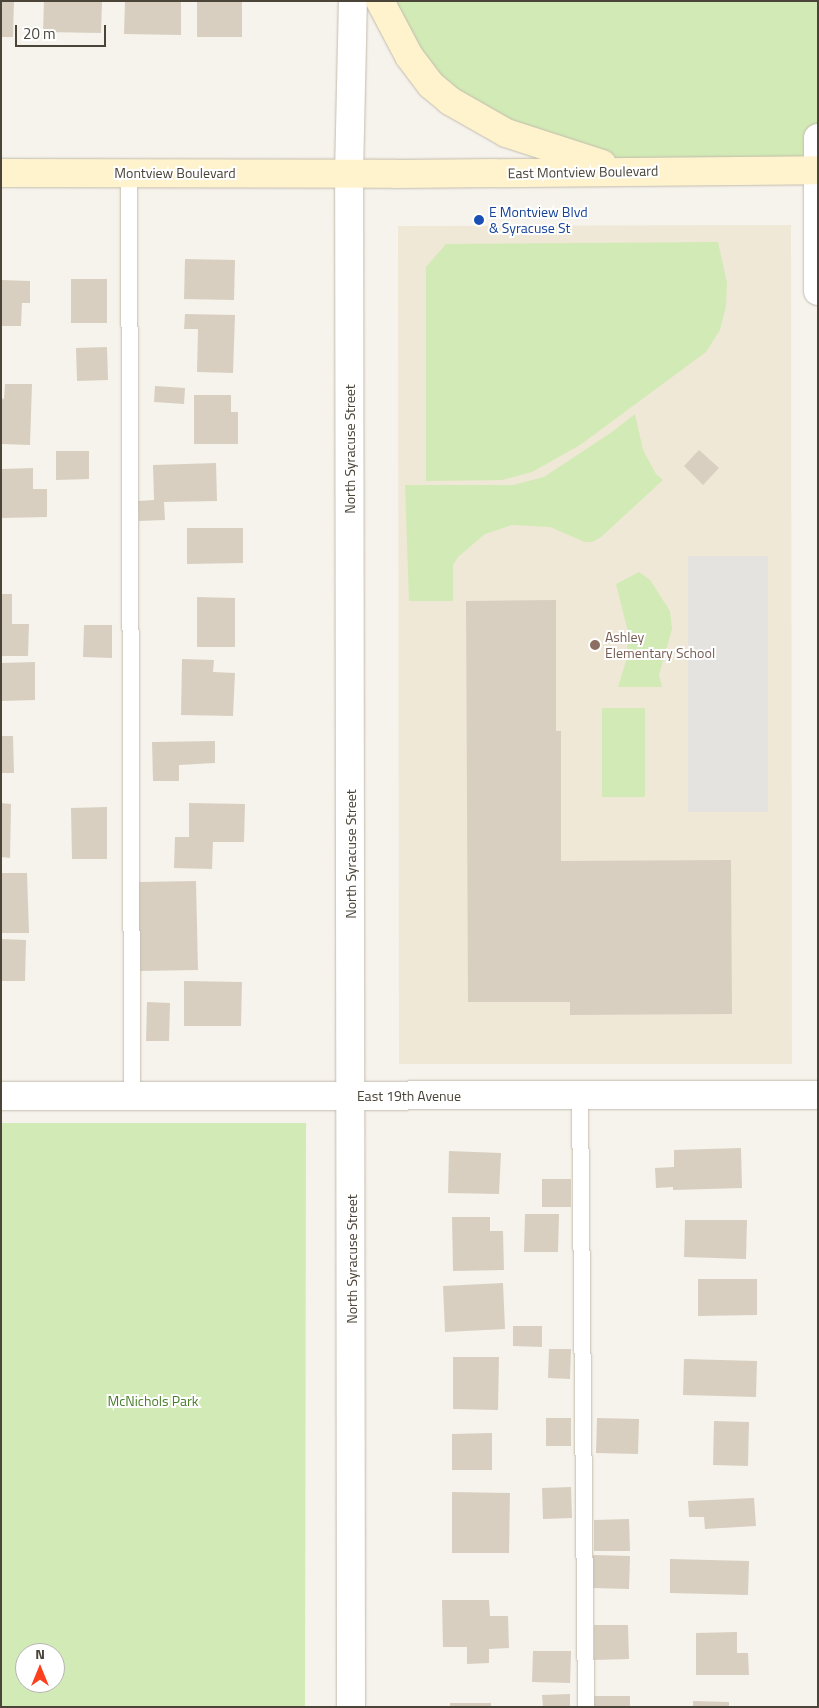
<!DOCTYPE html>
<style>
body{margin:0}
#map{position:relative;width:819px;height:1708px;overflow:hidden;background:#f6f3ec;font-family:"Titillium Web",sans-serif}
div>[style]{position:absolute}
.education>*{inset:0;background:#efe8d6}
.green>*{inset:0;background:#d2eab5}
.parking>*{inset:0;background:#e5e3e0}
.building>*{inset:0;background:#d8cfc1}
.roads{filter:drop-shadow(0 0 1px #c2bbae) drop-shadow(0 0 1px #c2bbae)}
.service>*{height:16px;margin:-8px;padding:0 8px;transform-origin:8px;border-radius:8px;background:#fff}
.minor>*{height:28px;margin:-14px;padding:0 14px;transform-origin:14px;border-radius:14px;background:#fff}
.tertiary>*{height:28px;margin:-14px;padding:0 14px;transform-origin:14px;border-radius:14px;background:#fff}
.secondary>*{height:28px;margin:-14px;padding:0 14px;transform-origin:14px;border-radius:14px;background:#fff3cd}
.dots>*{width:14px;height:14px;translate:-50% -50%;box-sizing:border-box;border:2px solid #fff;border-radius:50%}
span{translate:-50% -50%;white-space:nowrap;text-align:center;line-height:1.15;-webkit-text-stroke:4px #fff;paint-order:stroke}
.street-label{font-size:14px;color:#4b4439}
.transit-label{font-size:14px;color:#164399}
.left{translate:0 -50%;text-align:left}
.education-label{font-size:14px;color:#785e54}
.park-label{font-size:14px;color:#4a7f2a}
.frame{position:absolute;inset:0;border:2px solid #4b4439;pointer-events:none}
.north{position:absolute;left:15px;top:1643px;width:50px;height:50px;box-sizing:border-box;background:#fff;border:1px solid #b7b4b0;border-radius:50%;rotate:0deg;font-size:14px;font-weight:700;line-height:20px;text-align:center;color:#4b4439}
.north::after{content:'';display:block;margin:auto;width:18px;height:22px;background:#fc3f1d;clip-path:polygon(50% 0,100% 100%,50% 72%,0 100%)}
.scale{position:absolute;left:15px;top:25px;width:91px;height:22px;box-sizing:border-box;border:2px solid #4b4439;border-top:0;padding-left:6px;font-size:15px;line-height:18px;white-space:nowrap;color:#4b4439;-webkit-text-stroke:4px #fff;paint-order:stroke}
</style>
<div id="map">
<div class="education">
<i style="clip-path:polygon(791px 225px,792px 1064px,399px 1064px,398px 226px)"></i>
</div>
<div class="green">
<i style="clip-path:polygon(380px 1px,818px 1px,817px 170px,625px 171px,471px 114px)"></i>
<i style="clip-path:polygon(718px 242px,727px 283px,726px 306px,720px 330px,706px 352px,580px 445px,532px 472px,502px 480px,426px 481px,426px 267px,446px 244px)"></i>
<i style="clip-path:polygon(635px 414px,643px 450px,656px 474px,663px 480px,601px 537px,592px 542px,585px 542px,550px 527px,512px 525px,485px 534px,458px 557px,453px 565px,453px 601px,409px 601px,405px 485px,513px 485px,544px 477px,612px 432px)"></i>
<i style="clip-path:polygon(639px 572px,650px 580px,670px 611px,672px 629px,659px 675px,662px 687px,618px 687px,627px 658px,628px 632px,616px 584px)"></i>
<i style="clip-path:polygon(602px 708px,645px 708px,645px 797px,602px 797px)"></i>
<i style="clip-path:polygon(evenodd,1px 1123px,306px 1123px,305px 1707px,1px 1707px,1px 1123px,25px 1653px,55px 1653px,55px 1683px,25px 1683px,25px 1653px)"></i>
</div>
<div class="parking">
<i style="clip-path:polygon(688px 556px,768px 556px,768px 812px,688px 812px)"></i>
</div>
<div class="building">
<i style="clip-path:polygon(1px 1px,14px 1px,13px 37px,1px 37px)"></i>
<i style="clip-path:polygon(44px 1px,102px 1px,101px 33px,43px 32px)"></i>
<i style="clip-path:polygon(125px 1px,181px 1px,181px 35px,124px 34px)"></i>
<i style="clip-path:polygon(197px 1px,242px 1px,242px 37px,197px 37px)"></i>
<i style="clip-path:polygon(185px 259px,235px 260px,234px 300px,184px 299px)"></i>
<i style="clip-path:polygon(71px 279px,107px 279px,107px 323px,71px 323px)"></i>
<i style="clip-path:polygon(1px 280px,30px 281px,30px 303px,22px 303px,21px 326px,1px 326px)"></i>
<i style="clip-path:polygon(185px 314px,235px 315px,233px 373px,197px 372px,198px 329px,184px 329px)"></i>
<i style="clip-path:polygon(107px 347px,108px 380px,77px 381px,76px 348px)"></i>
<i style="clip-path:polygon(5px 384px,32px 384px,30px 445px,1px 444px,1px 398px,4px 399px)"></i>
<i style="clip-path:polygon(155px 386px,185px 388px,184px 404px,154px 402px)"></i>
<i style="clip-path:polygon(194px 395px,231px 395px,231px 412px,238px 412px,238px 444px,194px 444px)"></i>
<i style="clip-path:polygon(699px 450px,719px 468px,703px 485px,684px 466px)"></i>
<i style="clip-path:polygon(56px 451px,89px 451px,89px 479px,56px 480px)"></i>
<i style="clip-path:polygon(216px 463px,217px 501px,164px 502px,165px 520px,139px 521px,138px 501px,154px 500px,153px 465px)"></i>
<i style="clip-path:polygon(33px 468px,33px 489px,47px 489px,47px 517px,1px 518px,1px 469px)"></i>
<i style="clip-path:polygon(187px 528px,243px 528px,243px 563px,187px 564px)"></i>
<i style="clip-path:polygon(1px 594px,12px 594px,12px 624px,29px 624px,28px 656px,1px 656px)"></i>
<i style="clip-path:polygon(197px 597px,235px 598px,235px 647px,197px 647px)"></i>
<i style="clip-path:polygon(556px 600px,556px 731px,561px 731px,561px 861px,731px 860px,732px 1014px,570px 1015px,570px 1002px,468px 1002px,466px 601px)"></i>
<i style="clip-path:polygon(84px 625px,112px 625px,112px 658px,83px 657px)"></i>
<i style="clip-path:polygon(182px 659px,214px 660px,213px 672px,235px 673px,233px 716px,181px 715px)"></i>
<i style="clip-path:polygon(35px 662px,35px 700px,1px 701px,1px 663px)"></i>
<i style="clip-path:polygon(1px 736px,13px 736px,14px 773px,1px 773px)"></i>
<i style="clip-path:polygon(215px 741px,215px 763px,179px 765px,179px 781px,153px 781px,152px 742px)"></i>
<i style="clip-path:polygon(1px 803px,11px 804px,10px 858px,1px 857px)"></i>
<i style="clip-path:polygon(189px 803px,245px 804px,244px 842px,213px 842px,212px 869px,174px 868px,175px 837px,189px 837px)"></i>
<i style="clip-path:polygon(107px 807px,107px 859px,72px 859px,71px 808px)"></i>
<i style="clip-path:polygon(1px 873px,27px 873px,29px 933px,1px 933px)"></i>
<i style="clip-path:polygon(196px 881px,198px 970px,139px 971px,138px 882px)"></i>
<i style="clip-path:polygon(1px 939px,26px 940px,25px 981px,1px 981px)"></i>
<i style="clip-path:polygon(184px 981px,242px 982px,241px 1026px,184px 1026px)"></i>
<i style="clip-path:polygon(147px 1002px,170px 1003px,169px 1041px,146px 1041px)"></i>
<i style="clip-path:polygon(741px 1148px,742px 1188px,673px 1190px,673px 1187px,656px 1188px,655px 1168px,674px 1167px,674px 1150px)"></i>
<i style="clip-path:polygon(449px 1151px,501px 1153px,499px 1194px,448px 1193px)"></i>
<i style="clip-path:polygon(542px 1179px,571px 1179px,571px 1207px,542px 1207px)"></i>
<i style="clip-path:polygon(525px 1214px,559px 1214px,558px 1252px,524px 1252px)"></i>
<i style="clip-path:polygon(452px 1217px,490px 1217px,490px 1231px,503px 1231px,504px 1270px,453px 1271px)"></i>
<i style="clip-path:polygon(685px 1220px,747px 1220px,746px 1259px,684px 1257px)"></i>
<i style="clip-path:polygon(698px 1279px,757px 1279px,757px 1315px,698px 1316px)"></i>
<i style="clip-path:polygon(503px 1283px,505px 1329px,445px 1332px,443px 1286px)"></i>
<i style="clip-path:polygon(513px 1326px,542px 1326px,542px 1347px,513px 1346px)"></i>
<i style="clip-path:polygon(549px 1349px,571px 1349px,570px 1379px,548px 1378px)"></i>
<i style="clip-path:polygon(453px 1357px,499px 1357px,498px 1410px,453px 1409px)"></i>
<i style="clip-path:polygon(684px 1359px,757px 1361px,756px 1397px,683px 1395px)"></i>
<i style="clip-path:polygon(546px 1418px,571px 1418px,571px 1446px,546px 1446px)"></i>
<i style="clip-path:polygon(597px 1418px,639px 1419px,638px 1454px,596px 1453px)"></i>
<i style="clip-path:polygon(714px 1421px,749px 1422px,748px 1466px,713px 1465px)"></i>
<i style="clip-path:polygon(492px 1433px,492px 1470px,452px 1470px,452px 1434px)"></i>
<i style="clip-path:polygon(571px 1487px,572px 1518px,543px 1519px,542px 1488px)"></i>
<i style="clip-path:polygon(452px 1492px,510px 1493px,509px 1553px,452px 1553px)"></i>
<i style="clip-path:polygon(754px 1498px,756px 1526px,705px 1529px,704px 1517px,689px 1517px,688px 1501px)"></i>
<i style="clip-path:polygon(629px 1519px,630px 1551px,594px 1551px,594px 1520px)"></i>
<i style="clip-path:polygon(593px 1555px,630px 1556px,629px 1589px,593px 1588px)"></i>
<i style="clip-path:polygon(670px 1559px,749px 1561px,748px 1595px,670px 1593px)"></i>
<i style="clip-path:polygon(442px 1600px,489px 1600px,490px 1616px,508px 1616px,509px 1648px,489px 1649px,489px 1663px,467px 1664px,467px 1647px,443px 1647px)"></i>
<i style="clip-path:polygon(594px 1625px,628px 1625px,629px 1659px,594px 1660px)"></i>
<i style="clip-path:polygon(737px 1632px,737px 1653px,748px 1653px,749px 1675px,696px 1675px,696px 1633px)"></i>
<i style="clip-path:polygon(533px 1651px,571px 1651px,570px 1683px,532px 1682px)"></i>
<i style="clip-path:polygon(570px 1694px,570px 1707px,543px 1707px,542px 1695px)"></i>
<i style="clip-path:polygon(594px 1696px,630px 1696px,630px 1707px,594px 1707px)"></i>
<i style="clip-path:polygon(693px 1701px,729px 1702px,729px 1707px,693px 1707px)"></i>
<i style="clip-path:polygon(450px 1703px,491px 1703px,491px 1707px,450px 1707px)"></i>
</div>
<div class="roads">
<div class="service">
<i style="left:129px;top:173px;width:923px;rotate:89.81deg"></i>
<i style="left:580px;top:1096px;width:611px;rotate:89.44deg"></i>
</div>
<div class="minor">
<i style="left:818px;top:138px;width:153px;rotate:90deg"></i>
<i style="left:1px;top:1096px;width:817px;rotate:-0.07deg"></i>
</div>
<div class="tertiary">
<i style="left:351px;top:1707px;width:1533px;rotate:-90.07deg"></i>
<i style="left:349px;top:174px;width:173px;rotate:-88.7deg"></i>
</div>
<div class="secondary">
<i style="left:380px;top:1px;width:62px;rotate:62.2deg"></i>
<i style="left:409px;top:56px;width:36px;rotate:53deg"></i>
<i style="left:431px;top:85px;width:25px;rotate:40deg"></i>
<i style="left:450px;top:101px;width:64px;rotate:29.7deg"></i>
<i style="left:506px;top:133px;width:101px;rotate:17.9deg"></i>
<i style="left:1px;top:173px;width:395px;rotate:0.1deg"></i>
<i style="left:396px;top:174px;width:422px;rotate:-0.5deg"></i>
</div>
</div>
<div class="dots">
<i style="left:479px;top:220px;background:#1a4fb4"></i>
<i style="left:595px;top:645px;background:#8d6e63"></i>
</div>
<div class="street-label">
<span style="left:583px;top:172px;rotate:-1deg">East Montview Boulevard</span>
<span style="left:175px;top:173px">Montview Boulevard</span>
<span style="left:350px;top:449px;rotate:-90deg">North Syracuse Street</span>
<span style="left:351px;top:854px;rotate:-90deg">North Syracuse Street</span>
<span style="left:409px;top:1096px">East 19th Avenue</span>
<span style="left:352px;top:1259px;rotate:-90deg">North Syracuse Street</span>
</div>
<div class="transit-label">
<span class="left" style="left:489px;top:220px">E Montview Blvd<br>&amp; Syracuse St</span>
</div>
<div class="education-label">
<span class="left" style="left:605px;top:645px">Ashley<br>Elementary School</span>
</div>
<div class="park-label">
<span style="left:153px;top:1401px">McNichols Park</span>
</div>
<div class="frame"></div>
<div class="north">N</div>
<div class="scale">20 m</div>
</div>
